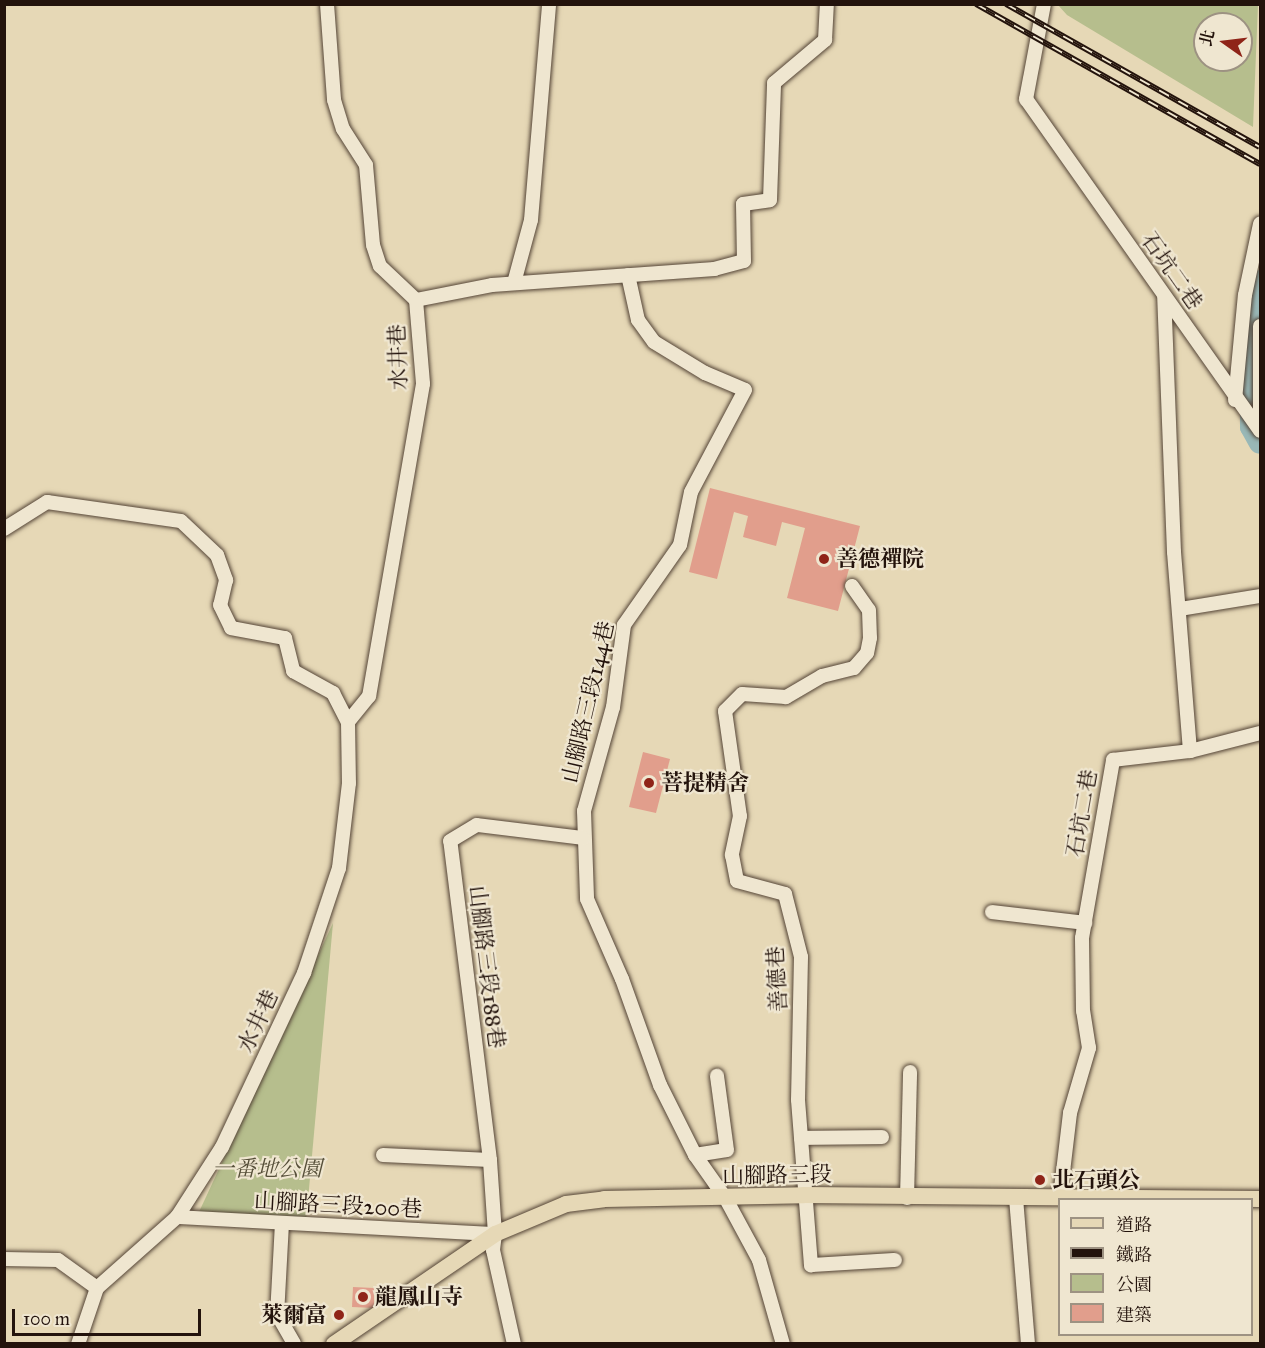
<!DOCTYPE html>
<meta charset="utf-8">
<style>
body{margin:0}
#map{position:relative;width:1265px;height:1348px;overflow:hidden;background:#e6d8b6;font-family:"IM FELL Great Primer","Noto Serif TC",serif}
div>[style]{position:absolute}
.green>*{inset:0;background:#b6be8d}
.river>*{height:22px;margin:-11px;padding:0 11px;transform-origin:11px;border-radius:11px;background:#99b8b7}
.building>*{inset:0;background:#e19e8c}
.roads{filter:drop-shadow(0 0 2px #544436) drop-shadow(0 0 2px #544436)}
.minor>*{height:14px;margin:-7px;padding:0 7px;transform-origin:7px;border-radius:7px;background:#efe6d0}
.major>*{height:16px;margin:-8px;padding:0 8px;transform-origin:8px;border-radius:8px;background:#e6d8b6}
.rail>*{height:6px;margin-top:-3px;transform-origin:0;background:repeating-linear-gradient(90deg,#efe6d0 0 11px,#23130c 0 22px);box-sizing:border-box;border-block:2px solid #23130c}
.dots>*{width:16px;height:16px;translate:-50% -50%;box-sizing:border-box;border:3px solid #efe6d0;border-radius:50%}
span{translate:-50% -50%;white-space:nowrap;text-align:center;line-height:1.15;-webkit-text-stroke:4.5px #efe6d0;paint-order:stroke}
.street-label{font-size:22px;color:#23130c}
.poi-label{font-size:22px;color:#23130c;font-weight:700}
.left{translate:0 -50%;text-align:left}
.right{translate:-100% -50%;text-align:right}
.park-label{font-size:22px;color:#564f39;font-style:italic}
.frame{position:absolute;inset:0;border:6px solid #23130c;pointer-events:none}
.legend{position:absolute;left:1058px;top:1198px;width:195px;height:138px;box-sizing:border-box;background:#efe6d0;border:2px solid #9d9282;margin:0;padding:8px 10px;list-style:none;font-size:18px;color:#23130c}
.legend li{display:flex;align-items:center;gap:12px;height:30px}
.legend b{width:30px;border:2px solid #9d9282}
.north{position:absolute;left:1193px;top:12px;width:60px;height:60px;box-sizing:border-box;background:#efe6d0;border:2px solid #9d9282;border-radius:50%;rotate:284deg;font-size:16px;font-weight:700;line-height:24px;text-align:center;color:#23130c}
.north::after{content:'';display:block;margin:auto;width:21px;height:27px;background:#8f2418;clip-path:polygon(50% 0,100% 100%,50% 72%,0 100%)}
.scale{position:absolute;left:12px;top:1309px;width:189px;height:27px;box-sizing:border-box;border:3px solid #23130c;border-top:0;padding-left:8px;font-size:18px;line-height:21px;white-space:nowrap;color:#23130c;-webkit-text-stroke:4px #efe6d0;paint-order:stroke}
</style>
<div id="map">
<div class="green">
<i style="clip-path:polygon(evenodd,1058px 5px,1258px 5px,1253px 127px,1067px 15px,1058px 5px,1205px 24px,1241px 24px,1241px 60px,1205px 60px,1205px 24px)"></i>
<i style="clip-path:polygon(333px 923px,306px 1222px,199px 1212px)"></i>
</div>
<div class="river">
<i style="left:1260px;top:281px;width:50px;rotate:101.5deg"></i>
<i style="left:1250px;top:330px;width:97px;rotate:89.4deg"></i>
<i style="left:1251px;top:427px;width:18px;rotate:61deg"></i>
</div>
<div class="building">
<i style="clip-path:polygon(710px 488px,860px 526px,838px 611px,787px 598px,805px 528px,782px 522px,776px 546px,743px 537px,748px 516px,734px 512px,717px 579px,689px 572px)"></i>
<i style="clip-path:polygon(643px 752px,670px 759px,656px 813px,629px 807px)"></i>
<i style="clip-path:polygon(353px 1287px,374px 1288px,374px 1308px,352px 1307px)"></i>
</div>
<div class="roads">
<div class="minor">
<i style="left:327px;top:4px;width:96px;rotate:85.8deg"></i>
<i style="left:334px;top:100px;width:30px;rotate:73deg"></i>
<i style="left:343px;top:129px;width:43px;rotate:57.4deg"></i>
<i style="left:366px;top:165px;width:80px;rotate:85deg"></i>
<i style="left:373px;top:245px;width:22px;rotate:72deg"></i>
<i style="left:380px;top:266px;width:50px;rotate:43.4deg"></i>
<i style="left:416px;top:300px;width:84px;rotate:85.2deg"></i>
<i style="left:423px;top:384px;width:317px;rotate:99.8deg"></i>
<i style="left:369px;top:696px;width:33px;rotate:129deg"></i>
<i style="left:1044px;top:4px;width:97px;rotate:100.7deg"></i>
<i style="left:1026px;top:99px;width:406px;rotate:54.8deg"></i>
<i style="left:628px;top:275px;width:46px;rotate:77.5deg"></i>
<i style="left:638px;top:320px;width:27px;rotate:54deg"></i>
<i style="left:654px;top:342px;width:60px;rotate:31.3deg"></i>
<i style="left:705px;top:373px;width:43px;rotate:23deg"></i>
<i style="left:745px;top:390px;width:115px;rotate:117.9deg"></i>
<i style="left:691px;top:492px;width:54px;rotate:101.7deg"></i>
<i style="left:680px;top:545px;width:98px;rotate:125deg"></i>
<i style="left:624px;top:625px;width:83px;rotate:97.6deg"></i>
<i style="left:613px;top:707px;width:108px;rotate:105.6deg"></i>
<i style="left:584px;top:811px;width:88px;rotate:88deg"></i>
<i style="left:587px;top:899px;width:87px;rotate:66.4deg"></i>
<i style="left:622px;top:979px;width:113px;rotate:70.3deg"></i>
<i style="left:660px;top:1085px;width:78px;rotate:63.4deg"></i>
<i style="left:695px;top:1155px;width:54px;rotate:54.8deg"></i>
<i style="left:726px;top:1199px;width:69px;rotate:61.6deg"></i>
<i style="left:759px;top:1260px;width:87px;rotate:74.1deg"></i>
<i style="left:514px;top:283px;width:65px;rotate:-74.9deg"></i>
<i style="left:531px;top:220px;width:217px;rotate:-85.2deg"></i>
<i style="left:416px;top:300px;width:77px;rotate:-11.2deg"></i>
<i style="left:492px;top:285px;width:223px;rotate:-4.1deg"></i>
<i style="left:714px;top:269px;width:31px;rotate:-15deg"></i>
<i style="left:744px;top:261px;width:57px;rotate:-91deg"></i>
<i style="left:743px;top:204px;width:27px;rotate:-8deg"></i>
<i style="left:770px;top:200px;width:117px;rotate:-88deg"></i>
<i style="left:774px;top:83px;width:67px;rotate:-40.1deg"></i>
<i style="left:825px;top:40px;width:36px;rotate:-87deg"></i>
<i style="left:1235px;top:400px;width:105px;rotate:-84.6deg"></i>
<i style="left:1245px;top:295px;width:73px;rotate:-78.1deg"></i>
<i style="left:1260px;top:430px;width:104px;rotate:-90deg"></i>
<i style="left:4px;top:529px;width:51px;rotate:-32.1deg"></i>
<i style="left:47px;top:502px;width:135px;rotate:8.1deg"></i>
<i style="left:181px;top:521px;width:50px;rotate:43.4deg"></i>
<i style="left:217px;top:555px;width:27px;rotate:70deg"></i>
<i style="left:226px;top:580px;width:26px;rotate:103deg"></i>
<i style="left:220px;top:605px;width:25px;rotate:64deg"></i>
<i style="left:231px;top:628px;width:55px;rotate:10.5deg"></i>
<i style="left:285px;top:638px;width:34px;rotate:76deg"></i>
<i style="left:293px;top:671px;width:46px;rotate:28.8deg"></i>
<i style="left:333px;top:693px;width:33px;rotate:63deg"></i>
<i style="left:348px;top:722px;width:61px;rotate:89.1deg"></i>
<i style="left:349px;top:783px;width:86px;rotate:96.7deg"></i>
<i style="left:339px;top:868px;width:111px;rotate:108.4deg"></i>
<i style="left:304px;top:973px;width:192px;rotate:115.2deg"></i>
<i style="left:222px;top:1147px;width:83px;rotate:122.7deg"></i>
<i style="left:177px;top:1217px;width:107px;rotate:138.4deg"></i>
<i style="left:97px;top:1288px;width:59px;rotate:108.7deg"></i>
<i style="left:852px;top:586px;width:29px;rotate:55deg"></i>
<i style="left:869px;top:610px;width:28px;rotate:88deg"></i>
<i style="left:870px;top:638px;width:15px;rotate:101deg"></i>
<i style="left:867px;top:653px;width:20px;rotate:131deg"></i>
<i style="left:854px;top:668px;width:33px;rotate:166deg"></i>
<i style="left:822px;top:676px;width:42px;rotate:149.7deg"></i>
<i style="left:786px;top:697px;width:44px;rotate:-176.1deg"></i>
<i style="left:742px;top:694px;width:24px;rotate:135deg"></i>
<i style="left:725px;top:711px;width:106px;rotate:81.9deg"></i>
<i style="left:740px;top:816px;width:40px;rotate:102deg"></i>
<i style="left:732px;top:855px;width:26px;rotate:79deg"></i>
<i style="left:737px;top:881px;width:50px;rotate:15.2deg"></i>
<i style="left:785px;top:894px;width:65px;rotate:75.7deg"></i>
<i style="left:801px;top:957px;width:143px;rotate:91.2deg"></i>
<i style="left:798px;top:1100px;width:166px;rotate:85.5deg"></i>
<i style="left:811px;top:1265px;width:84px;rotate:-3.4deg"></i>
<i style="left:1180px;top:609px;width:81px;rotate:-9.2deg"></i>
<i style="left:1190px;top:751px;width:72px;rotate:-14.4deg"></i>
<i style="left:992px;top:912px;width:94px;rotate:6.7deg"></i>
<i style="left:801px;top:1138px;width:81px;rotate:-0.7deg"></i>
<i style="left:383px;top:1155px;width:107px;rotate:2.7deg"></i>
<i style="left:695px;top:1155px;width:32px;rotate:-9deg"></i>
<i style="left:727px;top:1150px;width:75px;rotate:-97.7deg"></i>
<i style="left:1060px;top:1197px;width:85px;rotate:-83.2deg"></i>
<i style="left:1070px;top:1113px;width:68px;rotate:-73.7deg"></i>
<i style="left:1089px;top:1048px;width:37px;rotate:-99deg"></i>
<i style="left:1083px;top:1011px;width:73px;rotate:-90.8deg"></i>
<i style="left:1082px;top:938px;width:181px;rotate:-80.1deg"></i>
<i style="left:1113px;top:760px;width:78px;rotate:-6.7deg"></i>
<i style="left:1190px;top:751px;width:200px;rotate:-94.6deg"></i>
<i style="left:1174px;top:552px;width:255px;rotate:-92.2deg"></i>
<i style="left:907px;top:1198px;width:126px;rotate:-88.6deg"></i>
<i style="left:1016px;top:1198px;width:146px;rotate:85.3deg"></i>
<i style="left:177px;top:1217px;width:318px;rotate:3.1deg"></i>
<i style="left:282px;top:1223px;width:91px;rotate:93.1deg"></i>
<i style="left:277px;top:1314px;width:34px;rotate:60deg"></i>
<i style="left:4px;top:1259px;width:54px;rotate:1.1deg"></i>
<i style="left:58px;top:1260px;width:48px;rotate:35.7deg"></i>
<i style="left:514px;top:1344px;width:96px;rotate:-102.6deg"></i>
<i style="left:493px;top:1250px;width:16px;rotate:-83deg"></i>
<i style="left:495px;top:1234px;width:74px;rotate:-93.9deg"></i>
<i style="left:490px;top:1160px;width:321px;rotate:-97.1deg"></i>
<i style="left:450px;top:841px;width:31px;rotate:-31deg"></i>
<i style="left:477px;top:825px;width:107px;rotate:7deg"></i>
</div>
<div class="major">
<i style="left:334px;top:1344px;width:195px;rotate:-34.3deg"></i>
<i style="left:495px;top:1234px;width:77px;rotate:-22.9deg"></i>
<i style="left:566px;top:1204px;width:38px;rotate:-7deg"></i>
<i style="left:604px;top:1199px;width:200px;rotate:-1.1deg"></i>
<i style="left:804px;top:1195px;width:456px;rotate:0.5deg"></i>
</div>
</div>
<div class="rail">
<i style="left:976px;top:4px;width:326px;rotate:29.4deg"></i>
<i style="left:1006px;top:4px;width:291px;rotate:29.4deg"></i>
</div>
<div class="dots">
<i style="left:824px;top:559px;background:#8f2418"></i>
<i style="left:649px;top:783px;background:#8f2418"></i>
<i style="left:1040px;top:1180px;background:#8f2418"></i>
<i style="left:363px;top:1297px;background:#8f2418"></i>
<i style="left:339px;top:1315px;background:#8f2418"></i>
</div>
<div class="street-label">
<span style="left:1172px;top:271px;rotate:55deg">石坑二巷</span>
<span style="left:398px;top:357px;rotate:-92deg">水井巷</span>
<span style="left:588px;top:702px;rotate:-77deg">山腳路三段144巷</span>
<span style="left:1082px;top:813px;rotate:-80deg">石坑二巷</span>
<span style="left:487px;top:967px;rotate:83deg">山腳路三段188巷</span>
<span style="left:777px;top:979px;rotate:-93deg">善德巷</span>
<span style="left:258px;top:1021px;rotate:-65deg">水井巷</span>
<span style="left:777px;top:1175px;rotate:-1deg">山腳路三段</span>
<span style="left:338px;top:1205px;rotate:3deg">山腳路三段200巷</span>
</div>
<div class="poi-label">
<span class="left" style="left:836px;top:559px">善德禪院</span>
<span class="left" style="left:661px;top:783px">菩提精舍</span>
<span class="left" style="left:1052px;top:1180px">北石頭公</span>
<span class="left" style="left:375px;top:1297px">龍鳳山寺</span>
<span class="right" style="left:327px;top:1315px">萊爾富</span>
</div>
<div class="park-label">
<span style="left:267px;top:1169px">一番地公園</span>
</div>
<div class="frame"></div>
<ul class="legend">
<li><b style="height:8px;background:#e6d8b6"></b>道路</li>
<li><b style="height:8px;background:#23130c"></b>鐵路</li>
<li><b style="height:16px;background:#b6be8d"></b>公園</li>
<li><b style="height:16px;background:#e19e8c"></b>建築</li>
</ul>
<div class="north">北</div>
<div class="scale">100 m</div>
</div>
